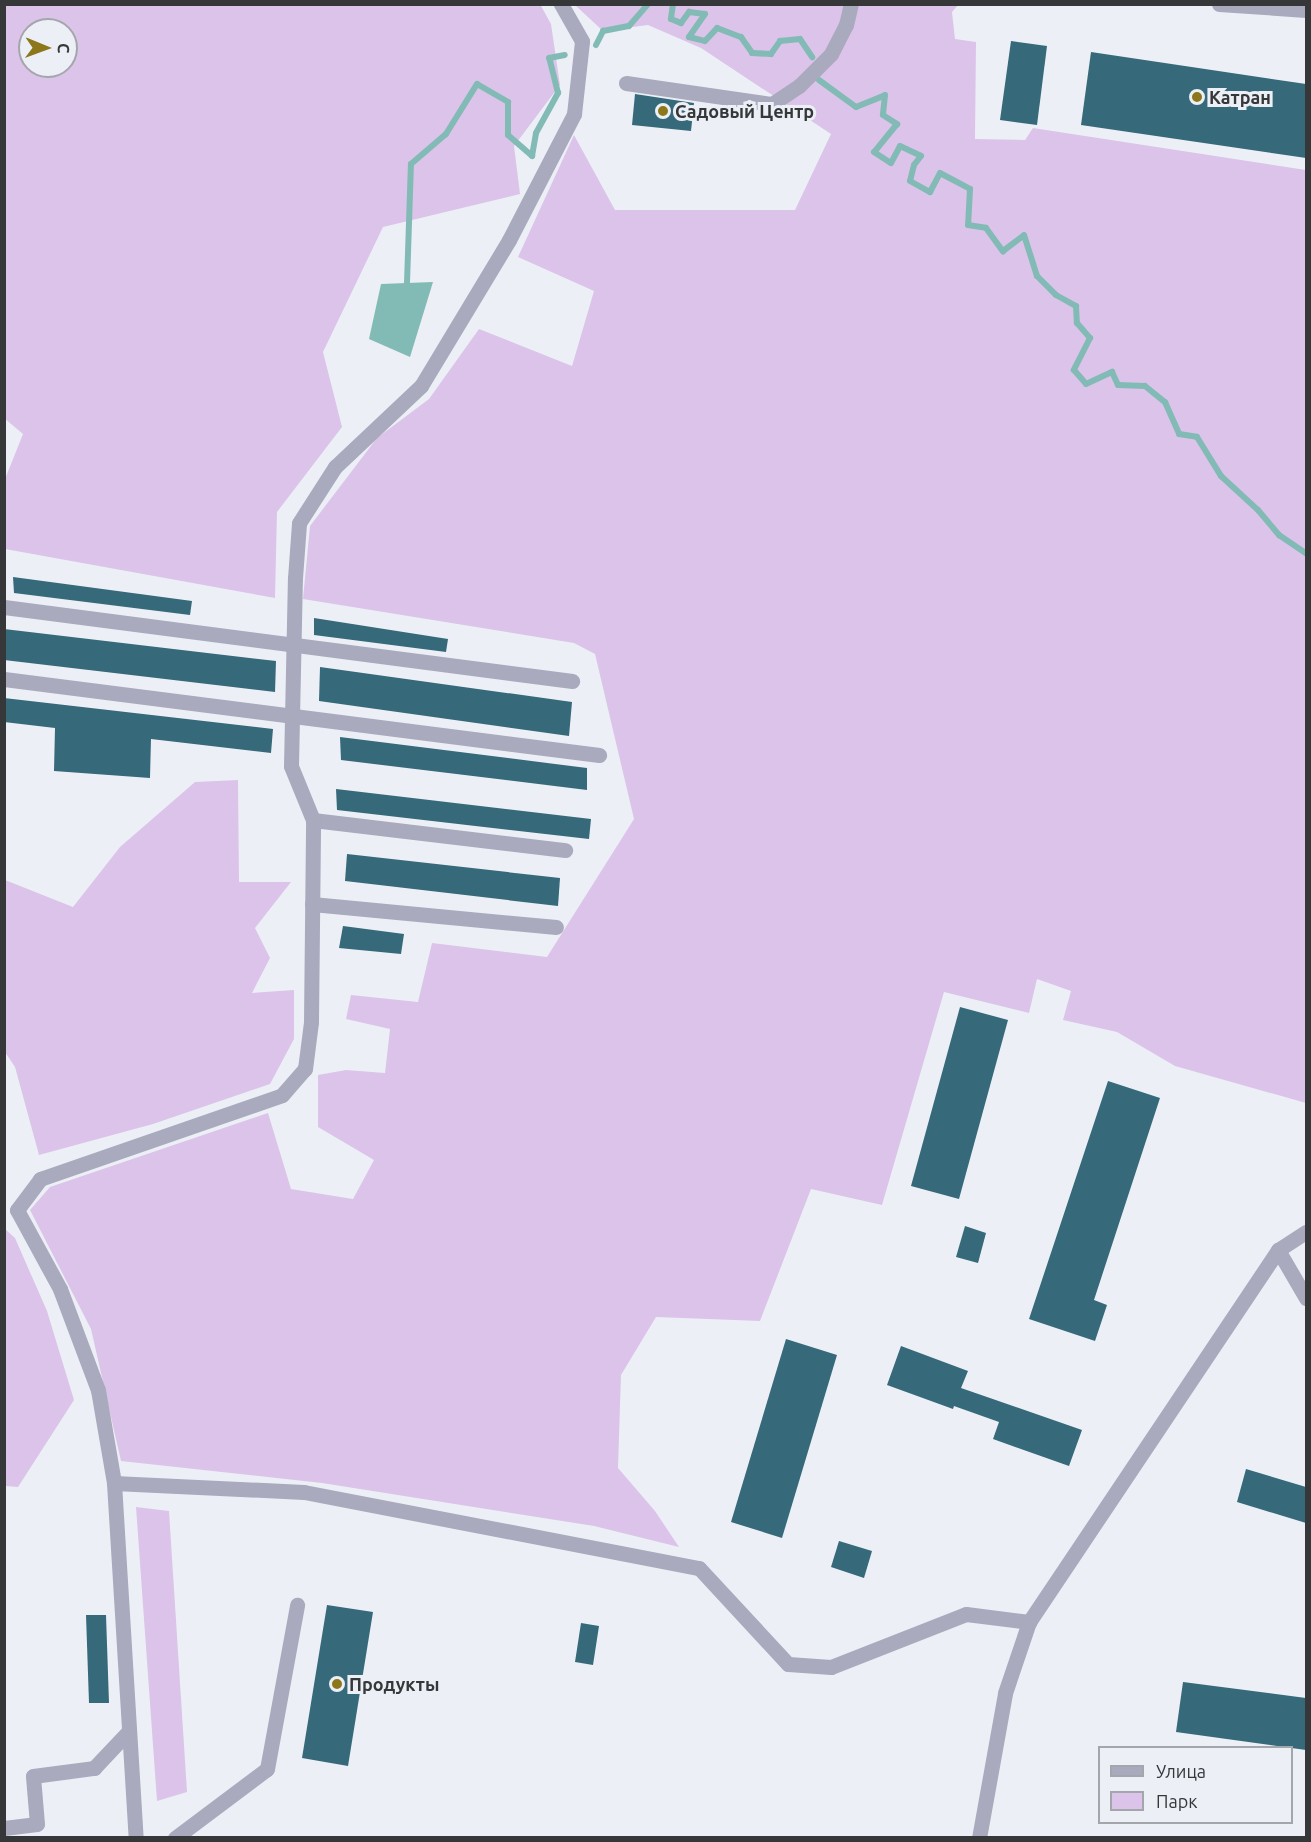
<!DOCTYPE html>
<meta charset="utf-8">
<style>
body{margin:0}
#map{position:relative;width:1311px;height:1842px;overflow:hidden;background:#ecf0f6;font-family:Ubuntu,sans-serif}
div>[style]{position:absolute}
.green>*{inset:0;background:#dcc3e9}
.water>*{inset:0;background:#82bbb5}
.stream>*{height:6px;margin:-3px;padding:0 3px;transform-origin:3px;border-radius:3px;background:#82bbb5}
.building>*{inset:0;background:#366979}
.minor>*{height:15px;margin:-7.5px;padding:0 7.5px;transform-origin:7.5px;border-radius:7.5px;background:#a9aabd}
.dots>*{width:16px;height:16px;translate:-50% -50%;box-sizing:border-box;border:3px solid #ecf0f6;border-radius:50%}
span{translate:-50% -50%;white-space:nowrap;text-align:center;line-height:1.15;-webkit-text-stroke:6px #ecf0f6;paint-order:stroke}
.poi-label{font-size:18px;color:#353739;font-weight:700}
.left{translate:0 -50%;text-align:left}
.frame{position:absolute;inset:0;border:6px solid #353739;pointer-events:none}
.legend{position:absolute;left:1098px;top:1746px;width:195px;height:78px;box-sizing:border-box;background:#ecf0f6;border:2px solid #a3a6aa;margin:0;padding:8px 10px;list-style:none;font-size:18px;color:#353739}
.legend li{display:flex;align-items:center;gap:12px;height:30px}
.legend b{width:30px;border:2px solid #a3a6aa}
.north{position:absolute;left:18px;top:18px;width:60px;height:60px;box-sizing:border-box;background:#ecf0f6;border:2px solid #a3a6aa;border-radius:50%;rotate:91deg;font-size:16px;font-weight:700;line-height:24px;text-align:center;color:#353739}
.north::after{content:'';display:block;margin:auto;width:21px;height:27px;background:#8c771b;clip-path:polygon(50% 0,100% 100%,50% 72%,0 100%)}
</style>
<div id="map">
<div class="green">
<i style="clip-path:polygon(evenodd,540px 4px,551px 24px,560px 85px,514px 146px,520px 194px,383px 227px,323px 352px,342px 427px,277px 512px,275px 598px,5px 549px,5px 479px,23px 434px,4px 418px,5px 5px,540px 4px,30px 30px,66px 30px,66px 66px,30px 66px,30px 30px)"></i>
<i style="clip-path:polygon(575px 5px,958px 5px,952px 12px,955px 39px,976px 42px,975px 139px,1025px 140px,1033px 128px,1306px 170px,1306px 1103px,1175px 1066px,1117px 1032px,1063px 1020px,1071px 991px,1037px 979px,1029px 1013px,944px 992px,882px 1205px,811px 1189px,760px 1321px,656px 1317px,621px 1375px,618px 1468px,655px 1511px,679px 1547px,594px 1526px,322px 1483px,121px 1461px,91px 1329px,30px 1210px,50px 1187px,268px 1113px,291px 1189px,353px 1199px,374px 1160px,318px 1127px,318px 1075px,346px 1070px,385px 1073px,390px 1029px,346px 1019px,351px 995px,418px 1002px,432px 943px,547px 957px,634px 819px,595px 654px,574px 643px,303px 599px,310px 526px,377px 438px,429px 399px,479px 329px,572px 366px,594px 291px,518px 257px,574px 135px,615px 210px,795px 210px,831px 134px,701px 48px,648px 25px,603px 31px)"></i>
<i style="clip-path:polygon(238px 780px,239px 882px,291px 882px,255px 928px,270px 958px,252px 993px,294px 990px,294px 1039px,270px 1084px,153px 1124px,39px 1155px,15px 1067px,5px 1052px,5px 880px,73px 907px,120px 847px,195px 782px)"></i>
<i style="clip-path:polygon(5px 1229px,15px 1238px,47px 1311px,74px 1400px,18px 1487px,5px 1486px)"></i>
<i style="clip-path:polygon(136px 1507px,169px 1511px,187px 1792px,157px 1801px)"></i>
</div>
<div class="water">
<i style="clip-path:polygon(433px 282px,410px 357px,369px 339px,381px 284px)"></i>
</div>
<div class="stream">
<i style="left:673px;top:4px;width:15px;rotate:98deg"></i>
<i style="left:671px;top:19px;width:11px;rotate:22deg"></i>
<i style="left:681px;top:23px;width:14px;rotate:-54deg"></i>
<i style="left:689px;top:12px;width:16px;rotate:7deg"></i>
<i style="left:705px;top:14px;width:28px;rotate:125deg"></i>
<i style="left:689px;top:37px;width:16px;rotate:14deg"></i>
<i style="left:705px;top:41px;width:18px;rotate:-47deg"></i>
<i style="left:717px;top:28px;width:26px;rotate:21deg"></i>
<i style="left:741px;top:37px;width:19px;rotate:55deg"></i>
<i style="left:752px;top:53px;width:19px;rotate:3deg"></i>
<i style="left:771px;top:54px;width:16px;rotate:-55deg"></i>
<i style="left:780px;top:41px;width:20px;rotate:-6deg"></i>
<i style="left:800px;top:39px;width:22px;rotate:56deg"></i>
<i style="left:596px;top:45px;width:16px;rotate:-63deg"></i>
<i style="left:603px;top:31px;width:26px;rotate:-11deg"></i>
<i style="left:629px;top:26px;width:29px;rotate:-49deg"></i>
<i style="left:819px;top:80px;width:46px;rotate:36.1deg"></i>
<i style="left:856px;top:107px;width:31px;rotate:-22deg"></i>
<i style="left:885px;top:95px;width:20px;rotate:96deg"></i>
<i style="left:883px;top:115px;width:17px;rotate:33deg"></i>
<i style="left:897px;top:124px;width:36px;rotate:129deg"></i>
<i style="left:874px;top:152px;width:20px;rotate:33deg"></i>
<i style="left:891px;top:163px;width:19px;rotate:-62deg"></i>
<i style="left:900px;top:146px;width:23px;rotate:25deg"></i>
<i style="left:921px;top:156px;width:11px;rotate:128deg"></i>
<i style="left:914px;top:165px;width:16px;rotate:104deg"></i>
<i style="left:910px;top:181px;width:23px;rotate:29deg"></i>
<i style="left:930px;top:192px;width:21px;rotate:-62deg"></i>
<i style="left:940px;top:173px;width:34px;rotate:28deg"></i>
<i style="left:970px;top:189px;width:36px;rotate:93deg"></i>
<i style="left:968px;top:225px;width:18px;rotate:9deg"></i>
<i style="left:986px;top:228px;width:29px;rotate:54deg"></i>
<i style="left:1003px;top:251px;width:26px;rotate:-37deg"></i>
<i style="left:1024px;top:235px;width:43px;rotate:72.4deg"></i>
<i style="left:1037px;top:276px;width:27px;rotate:45deg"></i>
<i style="left:1056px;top:295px;width:23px;rotate:29deg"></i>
<i style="left:1076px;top:306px;width:17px;rotate:87deg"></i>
<i style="left:1077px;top:323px;width:20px;rotate:49deg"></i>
<i style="left:1090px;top:338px;width:36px;rotate:117deg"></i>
<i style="left:1074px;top:370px;width:18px;rotate:49deg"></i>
<i style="left:1086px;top:384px;width:29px;rotate:-25deg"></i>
<i style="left:1112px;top:372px;width:14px;rotate:65deg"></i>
<i style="left:1118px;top:385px;width:27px;rotate:2deg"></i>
<i style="left:1145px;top:386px;width:26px;rotate:39deg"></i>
<i style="left:1165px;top:402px;width:35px;rotate:66deg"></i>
<i style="left:1179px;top:434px;width:18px;rotate:9deg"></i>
<i style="left:1197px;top:437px;width:46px;rotate:58.4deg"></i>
<i style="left:1221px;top:476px;width:50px;rotate:42.6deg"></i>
<i style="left:1258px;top:510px;width:33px;rotate:50deg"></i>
<i style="left:1279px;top:535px;width:32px;rotate:34deg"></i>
<i style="left:407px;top:283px;width:119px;rotate:-88.1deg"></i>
<i style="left:411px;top:164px;width:46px;rotate:-40.6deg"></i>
<i style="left:446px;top:134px;width:59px;rotate:-58.2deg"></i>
<i style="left:477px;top:84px;width:36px;rotate:30deg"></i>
<i style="left:508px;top:102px;width:33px;rotate:90deg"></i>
<i style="left:508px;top:135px;width:32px;rotate:41deg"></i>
<i style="left:532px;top:156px;width:23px;rotate:-80deg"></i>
<i style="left:536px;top:133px;width:46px;rotate:-61.2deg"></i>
<i style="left:558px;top:93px;width:36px;rotate:-104deg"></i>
<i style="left:549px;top:58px;width:16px;rotate:-11deg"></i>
</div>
<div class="building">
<i style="clip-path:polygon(1011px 41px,1047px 46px,1037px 125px,1000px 120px)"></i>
<i style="clip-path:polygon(1091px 52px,1306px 84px,1306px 158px,1081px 125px)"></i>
<i style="clip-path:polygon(635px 94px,694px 103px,691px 131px,632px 125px)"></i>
<i style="clip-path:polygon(13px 577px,192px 601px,190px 615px,14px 593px)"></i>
<i style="clip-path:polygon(314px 618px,448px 639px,446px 652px,314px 635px)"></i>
<i style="clip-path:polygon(4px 629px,276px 661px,275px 692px,4px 660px)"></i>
<i style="clip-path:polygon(320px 667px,572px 702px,569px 736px,319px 701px)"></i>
<i style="clip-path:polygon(4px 698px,273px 729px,271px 753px,151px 739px,150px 778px,54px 771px,55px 728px,4px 722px)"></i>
<i style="clip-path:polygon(340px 737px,587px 768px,587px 790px,341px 760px)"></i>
<i style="clip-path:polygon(336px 789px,591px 819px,589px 839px,337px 810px)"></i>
<i style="clip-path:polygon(347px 854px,560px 878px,558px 906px,345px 881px)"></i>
<i style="clip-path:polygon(343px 926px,404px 934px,401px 954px,339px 948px)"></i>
<i style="clip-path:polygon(960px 1007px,1008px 1020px,959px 1199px,911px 1186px)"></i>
<i style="clip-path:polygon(1108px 1081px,1160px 1098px,1094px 1300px,1107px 1305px,1095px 1341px,1029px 1319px)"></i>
<i style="clip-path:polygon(965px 1226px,986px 1233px,978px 1263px,956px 1257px)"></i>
<i style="clip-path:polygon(786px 1339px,837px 1355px,782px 1538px,731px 1522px)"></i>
<i style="clip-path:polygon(901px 1346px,968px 1371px,961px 1388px,1082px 1430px,1069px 1466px,993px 1439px,999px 1422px,954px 1406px,953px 1409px,887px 1385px)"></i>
<i style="clip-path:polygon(1246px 1469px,1306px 1487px,1306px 1523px,1237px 1502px)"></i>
<i style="clip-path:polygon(839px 1541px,872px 1551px,864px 1578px,831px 1567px)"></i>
<i style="clip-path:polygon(327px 1605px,373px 1612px,348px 1766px,302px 1758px)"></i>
<i style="clip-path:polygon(86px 1615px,106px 1615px,109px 1703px,89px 1703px)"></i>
<i style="clip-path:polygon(581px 1623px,599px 1626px,593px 1665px,575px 1662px)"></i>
<i style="clip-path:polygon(1183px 1682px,1306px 1698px,1306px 1750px,1176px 1732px)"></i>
</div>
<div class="minor">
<i style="left:1219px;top:4px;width:87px;rotate:3.9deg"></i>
<i style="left:626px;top:83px;width:148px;rotate:8.2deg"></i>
<i style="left:772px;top:104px;width:32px;rotate:-34deg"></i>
<i style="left:799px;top:86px;width:45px;rotate:-45deg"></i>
<i style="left:831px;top:54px;width:33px;rotate:-63deg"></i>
<i style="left:846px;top:25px;width:22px;rotate:-77deg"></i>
<i style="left:4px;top:607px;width:573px;rotate:7.42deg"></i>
<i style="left:4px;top:679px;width:600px;rotate:7.28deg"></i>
<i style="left:313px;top:820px;width:254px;rotate:6.8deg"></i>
<i style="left:312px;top:904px;width:245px;rotate:5.4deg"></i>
<i style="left:17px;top:1210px;width:39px;rotate:-53deg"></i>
<i style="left:40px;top:1179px;width:256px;rotate:-19.1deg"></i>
<i style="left:282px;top:1095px;width:35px;rotate:-49deg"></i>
<i style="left:305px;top:1069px;width:47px;rotate:-82.7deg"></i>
<i style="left:311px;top:1022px;width:202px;rotate:-89.4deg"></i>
<i style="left:313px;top:820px;width:58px;rotate:-112.2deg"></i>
<i style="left:291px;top:766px;width:188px;rotate:-88.8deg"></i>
<i style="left:295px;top:578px;width:55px;rotate:-85.8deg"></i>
<i style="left:299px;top:523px;width:67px;rotate:-57.3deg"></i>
<i style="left:335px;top:467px;width:118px;rotate:-43.3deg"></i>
<i style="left:421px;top:386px;width:170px;rotate:-58.9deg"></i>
<i style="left:509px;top:240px;width:142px;rotate:-62.7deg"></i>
<i style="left:574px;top:114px;width:73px;rotate:-83.7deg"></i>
<i style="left:582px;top:41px;width:43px;rotate:-119.6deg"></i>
<i style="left:17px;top:1210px;width:90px;rotate:61.4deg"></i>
<i style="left:60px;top:1289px;width:108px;rotate:69.4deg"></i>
<i style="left:98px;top:1390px;width:94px;rotate:80.2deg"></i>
<i style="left:114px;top:1483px;width:356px;rotate:86.5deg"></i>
<i style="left:1278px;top:1250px;width:56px;rotate:59.7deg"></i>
<i style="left:114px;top:1483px;width:190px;rotate:2.7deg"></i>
<i style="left:304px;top:1492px;width:402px;rotate:10.9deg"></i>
<i style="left:699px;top:1568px;width:131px;rotate:47.2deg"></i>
<i style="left:788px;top:1664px;width:43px;rotate:4deg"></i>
<i style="left:831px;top:1667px;width:145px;rotate:-21.4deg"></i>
<i style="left:966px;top:1614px;width:64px;rotate:7.2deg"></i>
<i style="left:4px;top:1828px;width:33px;rotate:-7deg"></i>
<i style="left:37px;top:1824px;width:48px;rotate:-94.8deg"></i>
<i style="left:33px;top:1776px;width:62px;rotate:-7.5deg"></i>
<i style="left:94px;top:1768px;width:51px;rotate:-46.6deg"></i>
<i style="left:175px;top:1838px;width:115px;rotate:-36.9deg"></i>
<i style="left:267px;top:1769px;width:167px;rotate:-79.6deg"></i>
<i style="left:979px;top:1838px;width:147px;rotate:-79.8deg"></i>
<i style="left:1005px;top:1693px;width:75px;rotate:-71.3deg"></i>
<i style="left:1029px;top:1622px;width:448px;rotate:-56.2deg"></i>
<i style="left:1278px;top:1250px;width:33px;rotate:-33deg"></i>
</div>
<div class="dots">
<i style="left:1197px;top:97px;background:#8c771b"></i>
<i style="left:663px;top:111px;background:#8c771b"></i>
<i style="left:337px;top:1684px;background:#8c771b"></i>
</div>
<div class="poi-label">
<span class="left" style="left:1209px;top:97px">Катран</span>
<span class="left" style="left:675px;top:111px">Садовый Центр</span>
<span class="left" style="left:349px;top:1684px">Продукты</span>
</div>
<div class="frame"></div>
<ul class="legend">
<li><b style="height:8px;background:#a9aabd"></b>Улица</li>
<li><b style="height:16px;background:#dcc3e9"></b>Парк</li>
</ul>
<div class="north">С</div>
</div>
